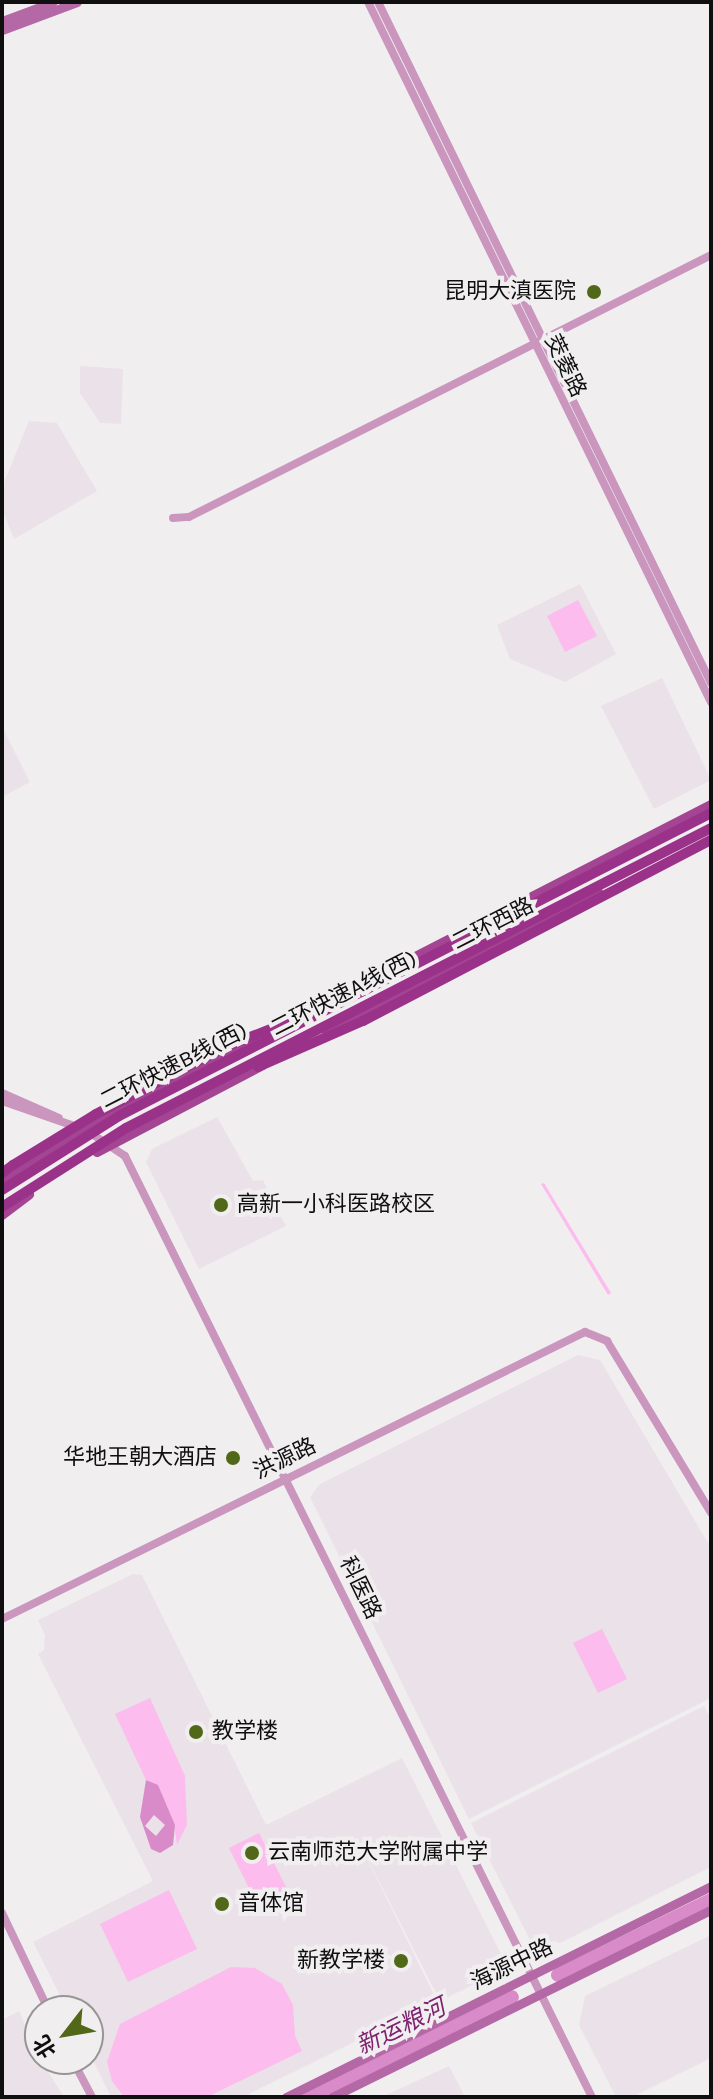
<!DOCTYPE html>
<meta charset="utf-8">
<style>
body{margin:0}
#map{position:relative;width:713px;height:2099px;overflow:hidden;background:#f1eef0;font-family:Karla,"Noto Sans SC",sans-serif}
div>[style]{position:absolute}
.built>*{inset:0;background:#ebe1e8}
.green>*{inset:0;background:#fcbced}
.water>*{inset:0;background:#d98ac8}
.river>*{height:14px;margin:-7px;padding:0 7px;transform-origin:7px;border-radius:7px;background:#d98ac8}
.tertiary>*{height:8px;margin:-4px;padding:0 4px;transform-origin:4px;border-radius:4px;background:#ca96be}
.secondary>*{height:9px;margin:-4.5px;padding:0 4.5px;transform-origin:4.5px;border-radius:4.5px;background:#b468a5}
.primary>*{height:10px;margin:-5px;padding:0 5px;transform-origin:5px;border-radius:5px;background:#a34593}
.trunk>*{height:10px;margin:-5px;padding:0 5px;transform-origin:5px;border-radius:5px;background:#9b328a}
.trunk-bridge>*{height:10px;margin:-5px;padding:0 5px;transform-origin:5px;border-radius:5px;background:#9b328a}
.dots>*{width:22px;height:22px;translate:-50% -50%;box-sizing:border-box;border:4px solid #f1eef0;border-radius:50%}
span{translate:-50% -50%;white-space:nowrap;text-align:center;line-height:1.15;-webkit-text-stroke:8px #f1eef0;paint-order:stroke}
.poi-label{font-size:22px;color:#100f10}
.right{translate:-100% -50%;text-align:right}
.left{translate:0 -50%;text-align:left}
.street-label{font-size:22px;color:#100f10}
.water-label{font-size:24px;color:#7d226f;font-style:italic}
.frame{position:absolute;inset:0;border:4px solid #100f10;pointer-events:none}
.north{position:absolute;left:24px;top:1995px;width:80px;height:80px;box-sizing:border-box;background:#f1eef0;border:2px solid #979596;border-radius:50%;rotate:239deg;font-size:22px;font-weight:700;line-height:32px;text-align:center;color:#100f10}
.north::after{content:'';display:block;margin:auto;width:28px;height:36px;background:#516818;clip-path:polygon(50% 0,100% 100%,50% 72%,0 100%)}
</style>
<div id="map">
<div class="built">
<i style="clip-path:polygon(80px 366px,123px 369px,121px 424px,100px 423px,80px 393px)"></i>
<i style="clip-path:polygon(29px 421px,57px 423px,97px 491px,14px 539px,2px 509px,5px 480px)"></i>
<i style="clip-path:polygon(580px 584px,616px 654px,565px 682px,510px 659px,497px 625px)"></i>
<i style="clip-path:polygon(662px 678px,711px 780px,654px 809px,601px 706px)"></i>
<i style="clip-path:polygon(2px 727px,30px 782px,2px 797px)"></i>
<i style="clip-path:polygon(217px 1117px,253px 1181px,263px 1180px,286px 1226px,199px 1269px,146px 1162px,152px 1149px)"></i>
<i style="clip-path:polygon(578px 1355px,600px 1360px,711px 1548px,711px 1698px,469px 1819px,310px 1497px,320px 1484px)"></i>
<i style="clip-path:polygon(133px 1574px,142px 1575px,266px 1825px,402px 1758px,504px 1960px,495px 1974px,440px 2001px,351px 1826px,437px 2001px,243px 2097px,111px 2097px,88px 2050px,88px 2011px,68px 2011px,33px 1942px,153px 1881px,38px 1654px,44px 1650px,45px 1635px,38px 1620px)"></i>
<i style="clip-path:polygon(704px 1706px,711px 1719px,711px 1867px,560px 1943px,530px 1940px,471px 1823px)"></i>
<i style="clip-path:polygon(709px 1936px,711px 2058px,632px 2097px,616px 2097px,579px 2025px,585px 1996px)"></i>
<i style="clip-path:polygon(19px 2011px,40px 2059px,64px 2097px,2px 2097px,2px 2020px)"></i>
<i style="clip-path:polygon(449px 2066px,465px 2097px,382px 2097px)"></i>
</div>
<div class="green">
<i style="clip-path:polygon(578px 600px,597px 636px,565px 652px,547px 616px)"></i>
<i style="clip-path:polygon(544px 1183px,611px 1293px,608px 1295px,541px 1184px)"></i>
<i style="clip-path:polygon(602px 1629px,627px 1679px,598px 1693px,573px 1643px)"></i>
<i style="clip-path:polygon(150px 1698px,185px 1776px,187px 1825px,177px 1845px,174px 1823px,159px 1788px,146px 1780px,115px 1714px)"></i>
<i style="clip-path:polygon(259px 1833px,289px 1893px,259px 1908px,229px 1848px)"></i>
<i style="clip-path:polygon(169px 1890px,197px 1949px,128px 1982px,100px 1924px)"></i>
<i style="clip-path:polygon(231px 1967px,255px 1968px,282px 1984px,293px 2005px,295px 2036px,302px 2051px,207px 2097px,124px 2097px,112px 2081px,107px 2062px,120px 2024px)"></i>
</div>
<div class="water">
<i style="clip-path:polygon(evenodd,146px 1780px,158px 1785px,175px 1825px,173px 1845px,160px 1853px,151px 1849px,140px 1817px,146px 1780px,154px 1815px,165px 1825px,156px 1836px,145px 1826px,154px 1815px)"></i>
</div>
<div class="river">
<i style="left:558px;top:1975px;width:170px;rotate:-26.1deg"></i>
<i style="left:309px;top:2097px;width:226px;rotate:-26.2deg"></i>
</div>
<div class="tertiary">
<i style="left:368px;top:2px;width:780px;rotate:63.9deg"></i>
<i style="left:378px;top:2px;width:758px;rotate:63.94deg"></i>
<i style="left:173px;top:518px;width:16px;rotate:-4deg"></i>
<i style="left:189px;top:517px;width:584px;rotate:-26.65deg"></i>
<i style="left:2px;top:1093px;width:62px;rotate:23.7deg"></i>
<i style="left:2px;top:1101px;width:79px;rotate:19.1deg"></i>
<i style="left:89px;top:1132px;width:43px;rotate:33.7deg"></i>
<i style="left:125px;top:1156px;width:1051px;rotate:63.61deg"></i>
<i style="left:2px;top:1619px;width:650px;rotate:-26.21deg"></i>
<i style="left:585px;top:1332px;width:24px;rotate:22deg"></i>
<i style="left:607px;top:1341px;width:201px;rotate:58.8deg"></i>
<i style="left:2px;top:1913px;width:109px;rotate:64.4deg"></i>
<i style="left:72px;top:2059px;width:43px;rotate:62.2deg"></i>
</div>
<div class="secondary">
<i style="left:2px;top:21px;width:54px;rotate:-20.4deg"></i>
<i style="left:2px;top:30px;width:80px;rotate:-20.5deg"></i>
<i style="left:286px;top:2097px;width:474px;rotate:-26.4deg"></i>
<i style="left:332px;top:2097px;width:423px;rotate:-26.3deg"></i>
</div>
<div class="primary">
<i style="left:283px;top:1025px;width:481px;rotate:-27.2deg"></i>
<i style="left:327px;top:1032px;width:305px;rotate:-27.2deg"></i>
<i style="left:97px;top:1152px;width:187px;rotate:-27.7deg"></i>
<i style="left:2px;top:1181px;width:96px;rotate:-32.7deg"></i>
<i style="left:83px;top:1129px;width:193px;rotate:-27.8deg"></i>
<i style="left:2px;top:1215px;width:34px;rotate:-37deg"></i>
</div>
<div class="trunk">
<i style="left:363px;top:1021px;width:392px;rotate:-27.5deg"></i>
<i style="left:225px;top:1047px;width:68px;rotate:-21.6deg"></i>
<i style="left:2px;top:1173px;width:14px;rotate:-36deg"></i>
</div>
<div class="trunk-bridge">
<i style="left:258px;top:1067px;width:115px;rotate:-23.7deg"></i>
<i style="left:13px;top:1165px;width:97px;rotate:-31.6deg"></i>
<i style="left:96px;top:1114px;width:145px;rotate:-27.4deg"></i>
<i style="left:2px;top:1190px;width:138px;rotate:-32.3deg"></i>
<i style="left:119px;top:1116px;width:665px;rotate:-27.1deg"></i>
<i style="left:2px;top:1207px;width:147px;rotate:-32.5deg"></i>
<i style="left:126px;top:1128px;width:657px;rotate:-27.15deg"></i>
</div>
<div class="dots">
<i style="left:594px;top:292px;background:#516818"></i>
<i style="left:221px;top:1205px;background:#516818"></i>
<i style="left:233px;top:1458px;background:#516818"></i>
<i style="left:196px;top:1732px;background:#516818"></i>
<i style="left:252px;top:1853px;background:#516818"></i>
<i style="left:222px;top:1904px;background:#516818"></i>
<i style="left:401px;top:1961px;background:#516818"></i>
</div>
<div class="poi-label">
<span class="right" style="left:576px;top:292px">昆明大滇医院</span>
<span class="left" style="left:237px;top:1205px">高新一小科医路校区</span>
<span class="right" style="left:217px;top:1458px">华地王朝大酒店</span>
<span class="left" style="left:212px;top:1732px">教学楼</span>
<span class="left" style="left:268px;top:1853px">云南师范大学附属中学</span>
<span class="left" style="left:238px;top:1904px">音体馆</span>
<span class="right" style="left:385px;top:1961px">新教学楼</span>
</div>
<div class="street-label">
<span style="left:565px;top:366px;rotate:64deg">茭菱路</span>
<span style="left:493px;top:924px;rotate:-27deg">二环西路</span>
<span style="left:344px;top:994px;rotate:-27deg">二环快速A线(西)</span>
<span style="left:174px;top:1066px;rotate:-27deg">二环快速B线(西)</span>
<span style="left:285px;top:1459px;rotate:-26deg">洪源路</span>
<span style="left:360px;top:1588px;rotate:64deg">科医路</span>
<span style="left:512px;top:1965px;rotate:-26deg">海源中路</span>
</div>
<div class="water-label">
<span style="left:401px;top:2027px;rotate:-26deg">新运粮河</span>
</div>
<div class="frame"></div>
<div class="north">北</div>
</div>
